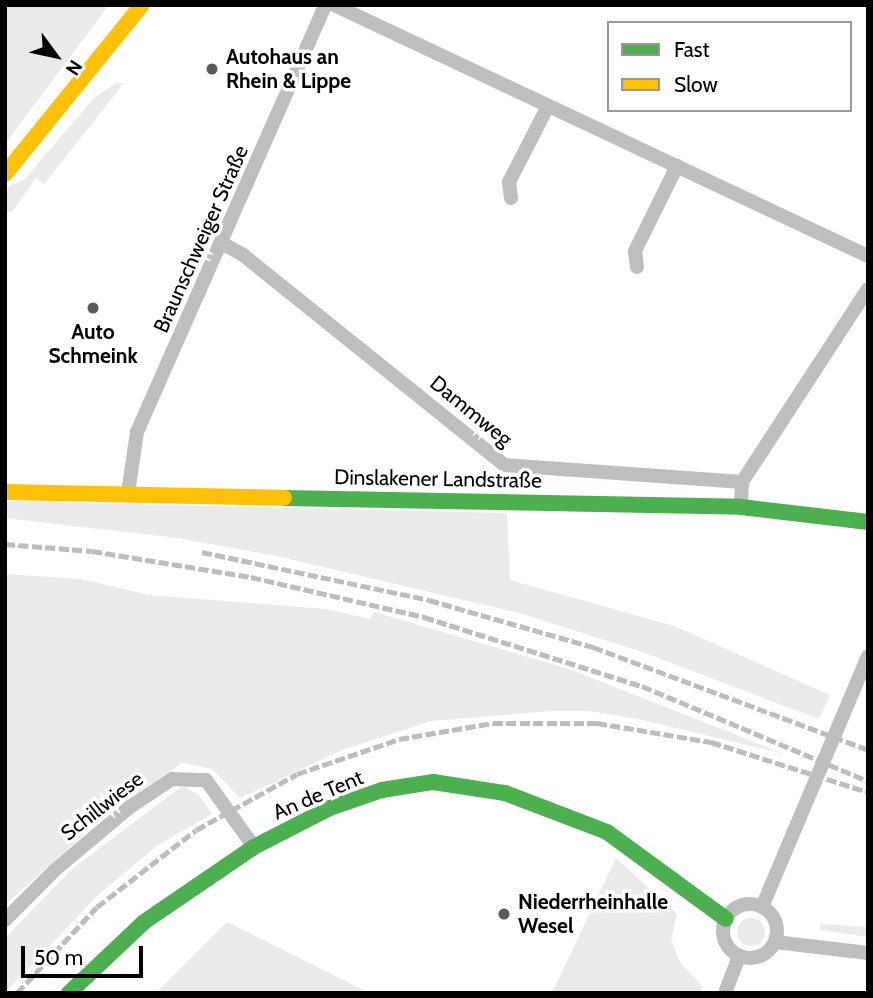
<!DOCTYPE html>
<meta charset="utf-8">
<style>
body{margin:0}
#map{position:relative;width:873px;height:998px;overflow:hidden;background:#fff;font-family:Cabin,sans-serif}
div>[style]{position:absolute}
.green>*{inset:0;background:#eaeaea}
.round{border-radius:50%}
.street>*{height:14px;margin:-7px;padding:0 7px;transform-origin:7px;border-radius:7px;background:#bebebe}
.street>.ring{margin:-7px;padding:0;box-sizing:content-box;background:none;border:14px solid #bebebe;border-radius:50%}
.fast>*{height:16px;margin:-8px;padding:0 8px;transform-origin:8px;border-radius:8px;background:#4caf50}
.slow>*{height:16px;margin:-8px;padding:0 8px;transform-origin:8px;border-radius:8px;background:#ffc107}
.rail>*{height:5px;margin-top:-2.5px;transform-origin:0;background:repeating-linear-gradient(90deg,#bdbdbd 0 10px,transparent 0 13.5px)}
.dots>*{width:19px;height:19px;translate:-50% -50%;box-sizing:border-box;border:4px solid #fff;border-radius:50%}
span{translate:-50% -50%;white-space:nowrap;text-align:center;line-height:1.15;-webkit-text-stroke:7px #fff;paint-order:stroke}
.poi-label{font-size:21px;color:#000;font-weight:700}
.left{translate:0 -50%;text-align:left}
.street-label{font-size:21px;color:#000}
.frame{position:absolute;inset:0;border:7px solid #000;pointer-events:none}
.legend{position:absolute;left:607px;top:21px;width:245px;height:91px;box-sizing:border-box;background:#fff;border:2px solid #999;margin:0;padding:9px 12px;list-style:none;font-size:21px;color:#000}
.legend li{display:flex;align-items:center;gap:14px;height:35px}
.legend b{width:35px;border:2px solid #999}
.north{position:absolute;left:21px;top:21px;width:70px;height:70px;-webkit-text-stroke:5px #fff;paint-order:stroke;rotate:123deg;font-size:19px;font-weight:700;line-height:28px;text-align:center;color:#000}
.north::after{content:'';display:block;margin:auto;width:24px;height:32px;background:#000;clip-path:polygon(50% 0,100% 100%,50% 72%,0 100%)}
.scale{position:absolute;left:21px;top:946px;width:122px;height:32px;box-sizing:border-box;border:4px solid #000;border-top:0;padding-left:9px;font-size:21px;line-height:24px;white-space:nowrap;color:#000;-webkit-text-stroke:5px #fff;paint-order:stroke}
</style>
<div id="map">
<div class="green">
<i style="clip-path:polygon(5px 5px,109px 5px,5px 144px)"></i>
<i style="clip-path:polygon(116px 83px,124px 83px,44px 184px,36px 178px,12px 212px,5px 212px,5px 188px,24px 180px,95px 97px)"></i>
<i style="clip-path:polygon(5px 501px,507px 513px,510px 580px,674px 626px,830px 695px,819px 719px,645px 653px,523px 614px,277px 556px,177px 538px,5px 518px)"></i>
<i style="clip-path:polygon(5px 574px,81px 579px,149px 595px,326px 609px,370px 619px,374px 612px,569px 669px,785px 754px,643px 720px,589px 711px,551px 711px,431px 721px,342px 750px,240px 798px,212px 769px,182px 763px,109px 812px,5px 905px)"></i>
<i style="clip-path:polygon(182px 786px,199px 795px,212px 814px,158px 845px,98px 895px,5px 993px,5px 938px,71px 870px)"></i>
<i style="clip-path:polygon(616px 858px,677px 914px,671px 939px,679px 961px,702px 986px,700px 993px,552px 993px)"></i>
<i class="round" style="left:737px;top:918px;width:28px;height:28px"></i>
<i style="clip-path:polygon(227px 922px,369px 993px,156px 993px)"></i>
<i style="clip-path:polygon(820px 924px,868px 927px,868px 937px,820px 930px)"></i>
</div>
<div class="street">
<i style="left:334px;top:5px;width:590px;rotate:25.18deg"></i>
<i style="left:511px;top:198px;width:16px;rotate:-97deg"></i>
<i style="left:509px;top:182px;width:85px;rotate:-62.8deg"></i>
<i style="left:223px;top:244px;width:21px;rotate:28deg"></i>
<i style="left:242px;top:254px;width:336px;rotate:38.8deg"></i>
<i style="left:504px;top:465px;width:239px;rotate:4.1deg"></i>
<i style="left:637px;top:267px;width:16px;rotate:-97deg"></i>
<i style="left:635px;top:251px;width:95px;rotate:-63.7deg"></i>
<i style="left:128px;top:493px;width:62px;rotate:-81.6deg"></i>
<i style="left:137px;top:432px;width:467px;rotate:-66.2deg"></i>
<i style="left:741px;top:507px;width:25px;rotate:-88deg"></i>
<i style="left:742px;top:482px;width:230px;rotate:-56.9deg"></i>
<i class="ring" style="left:723px;top:904px;width:40px;height:40px"></i>
<i style="left:762px;top:907px;width:272px;rotate:-67.1deg"></i>
<i style="left:5px;top:920px;width:72px;rotate:-45deg"></i>
<i style="left:56px;top:869px;width:97px;rotate:-40deg"></i>
<i style="left:130px;top:807px;width:50px;rotate:-33.7deg"></i>
<i style="left:172px;top:779px;width:34px;rotate:2deg"></i>
<i style="left:206px;top:780px;width:82px;rotate:54.4deg"></i>
<i style="left:775px;top:942px;width:94px;rotate:6.7deg"></i>
<i style="left:725px;top:993px;width:40px;rotate:-69deg"></i>
</div>
<div class="fast">
<i style="left:284px;top:498px;width:457px;rotate:1.1deg"></i>
<i style="left:741px;top:507px;width:128px;rotate:6.7deg"></i>
<i style="left:69px;top:993px;width:103px;rotate:-43.4deg"></i>
<i style="left:144px;top:922px;width:133px;rotate:-34.3deg"></i>
<i style="left:254px;top:847px;width:85px;rotate:-27.2deg"></i>
<i style="left:330px;top:808px;width:55px;rotate:-19.1deg"></i>
<i style="left:382px;top:790px;width:52px;rotate:-8.9deg"></i>
<i style="left:433px;top:782px;width:73px;rotate:8.7deg"></i>
<i style="left:505px;top:793px;width:109px;rotate:20.9deg"></i>
<i style="left:607px;top:832px;width:147px;rotate:36.2deg"></i>
</div>
<div class="slow">
<i style="left:5px;top:174px;width:218px;rotate:-51deg"></i>
<i style="left:5px;top:492px;width:279px;rotate:1.2deg"></i>
</div>
<div class="rail">
<i style="left:5px;top:544px;width:87px;rotate:4.6deg"></i>
<i style="left:92px;top:551px;width:161px;rotate:9.3deg"></i>
<i style="left:251px;top:577px;width:178px;rotate:13deg"></i>
<i style="left:424px;top:617px;width:229px;rotate:17.6deg"></i>
<i style="left:642px;top:686px;width:245px;rotate:22.8deg"></i>
<i style="left:202px;top:552px;width:232px;rotate:11.9deg"></i>
<i style="left:429px;top:600px;width:171px;rotate:16deg"></i>
<i style="left:593px;top:647px;width:294px;rotate:20.5deg"></i>
<i style="left:17px;top:993px;width:117px;rotate:-47.1deg"></i>
<i style="left:97px;top:907px;width:125px;rotate:-37.9deg"></i>
<i style="left:196px;top:830px;width:115px;rotate:-29deg"></i>
<i style="left:297px;top:774px;width:108px;rotate:-18.9deg"></i>
<i style="left:399px;top:739px;width:95px;rotate:-9.7deg"></i>
<i style="left:493px;top:723px;width:104px"></i>
<i style="left:597px;top:723px;width:116px;rotate:9.5deg"></i>
<i style="left:711px;top:742px;width:165px;rotate:17.7deg"></i>
</div>
<div class="dots">
<i style="left:212px;top:69px;background:#595959"></i>
<i style="left:93px;top:308px;background:#595959"></i>
<i style="left:504px;top:914px;background:#595959"></i>
</div>
<div class="poi-label">
<span class="left" style="left:226px;top:69px">Autohaus an<br>Rhein &amp; Lippe</span>
<span style="left:93px;top:344px">Auto<br>Schmeink</span>
<span class="left" style="left:518px;top:914px">Niederrheinhalle<br>Wesel</span>
</div>
<div class="street-label">
<span style="left:201px;top:239px;rotate:-66deg">Braunschweiger Straße</span>
<span style="left:471px;top:411px;rotate:39deg">Dammweg</span>
<span style="left:438px;top:479px;rotate:1deg">Dinslakener Landstraße</span>
<span style="left:318px;top:795px;rotate:-23deg">An de Tent</span>
<span style="left:102px;top:806px;rotate:-38deg">Schillwiese</span>
</div>
<div class="frame"></div>
<ul class="legend">
<li><b style="height:9px;background:#4caf50"></b>Fast</li>
<li><b style="height:9px;background:#ffc107"></b>Slow</li>
</ul>
<div class="north">N</div>
<div class="scale">50 m</div>
</div>
